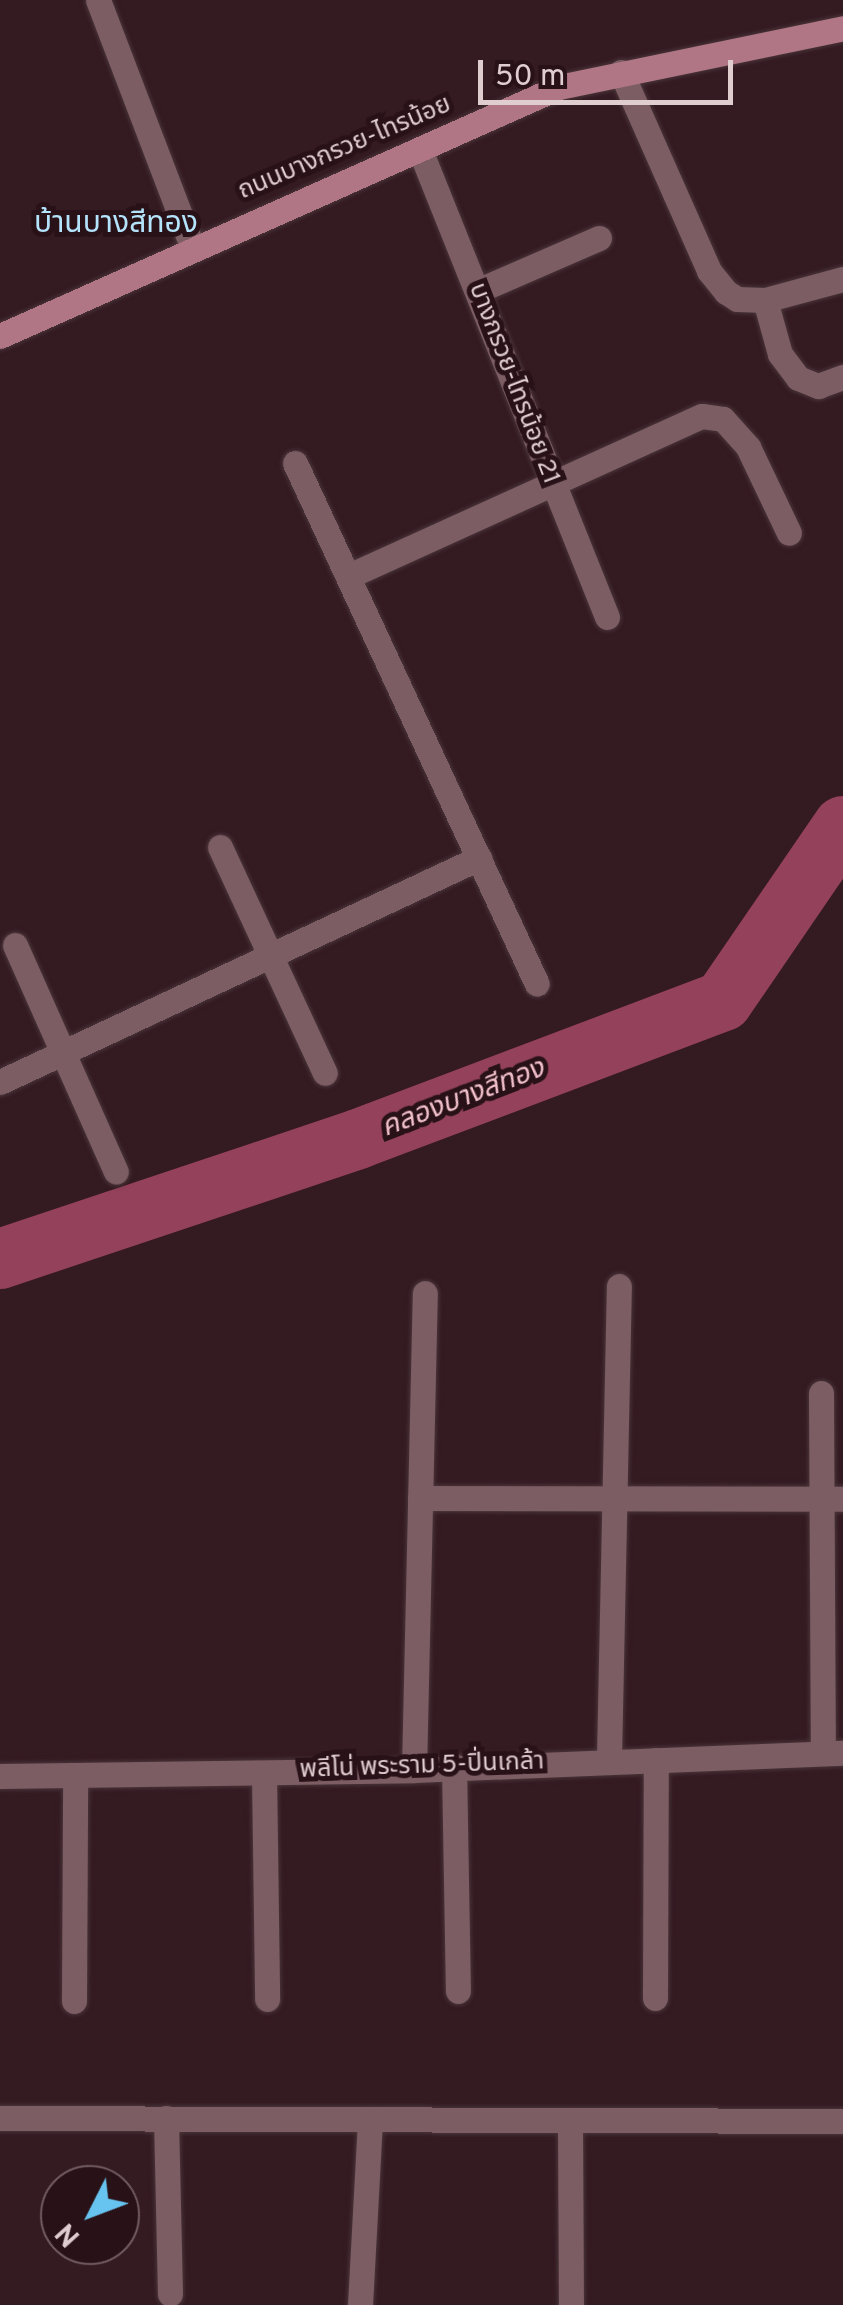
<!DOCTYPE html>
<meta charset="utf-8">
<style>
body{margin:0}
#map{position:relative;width:843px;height:2305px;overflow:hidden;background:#341a21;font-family:Overpass,"Noto Sans Thai",sans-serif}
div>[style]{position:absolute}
.river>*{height:60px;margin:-30px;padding:0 30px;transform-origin:30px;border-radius:30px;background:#94415b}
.roads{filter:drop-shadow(0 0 2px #49353a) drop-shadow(0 0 2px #49353a)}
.minor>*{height:25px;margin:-12.5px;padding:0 12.5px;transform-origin:12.5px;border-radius:12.5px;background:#7c5d64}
.major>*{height:25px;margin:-12.5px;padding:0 12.5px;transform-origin:12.5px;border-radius:12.5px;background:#b07685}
span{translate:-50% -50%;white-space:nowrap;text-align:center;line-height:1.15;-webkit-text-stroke:10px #291118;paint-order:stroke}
.street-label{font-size:25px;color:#dfcdd0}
.water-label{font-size:28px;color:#f1c0cb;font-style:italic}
.quarter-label{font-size:30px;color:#b4e4fc}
.north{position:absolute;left:40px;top:2165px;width:100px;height:100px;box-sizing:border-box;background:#291118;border:2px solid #725c62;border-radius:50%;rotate:228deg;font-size:28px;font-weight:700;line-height:40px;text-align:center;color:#dfcdd0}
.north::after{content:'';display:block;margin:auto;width:35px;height:45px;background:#67c4f0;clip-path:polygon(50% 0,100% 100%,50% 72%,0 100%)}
.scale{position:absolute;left:478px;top:60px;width:255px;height:45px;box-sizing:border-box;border:5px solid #dfcdd0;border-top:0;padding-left:12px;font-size:30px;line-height:35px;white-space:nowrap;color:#dfcdd0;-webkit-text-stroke:8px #291118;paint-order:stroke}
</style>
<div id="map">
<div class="river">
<i style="left:0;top:1259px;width:378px;rotate:-18.5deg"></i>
<i style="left:358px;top:1139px;width:390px;rotate:-20.7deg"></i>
<i style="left:723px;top:1001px;width:212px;rotate:-55.6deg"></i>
</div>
<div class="roads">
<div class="minor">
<i style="left:98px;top:0;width:267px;rotate:69.1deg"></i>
<i style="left:621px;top:72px;width:218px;rotate:66.1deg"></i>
<i style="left:709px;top:271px;width:27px;rotate:51deg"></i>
<i style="left:726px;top:292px;width:13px;rotate:32deg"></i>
<i style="left:737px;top:299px;width:28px;rotate:2deg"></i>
<i style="left:765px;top:300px;width:81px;rotate:-15.1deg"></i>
<i style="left:420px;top:150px;width:503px;rotate:68.18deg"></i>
<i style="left:477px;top:291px;width:133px;rotate:-23.5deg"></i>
<i style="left:765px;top:300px;width:56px;rotate:74.5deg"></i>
<i style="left:780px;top:354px;width:30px;rotate:53deg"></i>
<i style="left:798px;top:378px;width:22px;rotate:22deg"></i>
<i style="left:818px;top:386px;width:27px;rotate:-20deg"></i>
<i style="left:295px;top:463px;width:574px;rotate:65.09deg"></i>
<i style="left:351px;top:575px;width:385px;rotate:-24.4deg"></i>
<i style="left:702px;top:416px;width:21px;rotate:8deg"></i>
<i style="left:723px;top:419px;width:38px;rotate:48deg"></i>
<i style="left:748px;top:447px;width:95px;rotate:64.5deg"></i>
<i style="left:220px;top:847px;width:249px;rotate:65.1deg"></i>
<i style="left:15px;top:945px;width:248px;rotate:66deg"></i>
<i style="left:0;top:1082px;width:529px;rotate:-25.06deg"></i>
<i style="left:821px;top:1393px;width:359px;rotate:89.7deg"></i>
<i style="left:420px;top:1498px;width:423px;rotate:0.1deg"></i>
<i style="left:609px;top:1758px;width:472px;rotate:-88.8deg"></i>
<i style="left:454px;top:1766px;width:225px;rotate:89deg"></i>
<i style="left:414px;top:1770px;width:477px;rotate:-88.7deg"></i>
<i style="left:264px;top:1773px;width:226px;rotate:89.2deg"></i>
<i style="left:0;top:1776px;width:414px;rotate:-0.8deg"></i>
<i style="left:414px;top:1770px;width:429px;rotate:-2.3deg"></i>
<i style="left:655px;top:1998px;width:238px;rotate:-89.8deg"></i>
<i style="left:74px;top:2001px;width:226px;rotate:-89.7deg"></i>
<i style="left:0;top:2118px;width:843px;rotate:0.2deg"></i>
<i style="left:166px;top:2118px;width:176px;rotate:88.7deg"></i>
<i style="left:570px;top:2121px;width:184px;rotate:89.7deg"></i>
<i style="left:360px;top:2305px;width:186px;rotate:-86.9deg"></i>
</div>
<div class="major">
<i style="left:0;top:336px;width:612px;rotate:-24.01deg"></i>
<i style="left:559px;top:87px;width:290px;rotate:-11.7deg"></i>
</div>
</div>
<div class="street-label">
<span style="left:345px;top:149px;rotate:-23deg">ถนนบางกรวย-ไทรน้อย</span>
<span style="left:513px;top:384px;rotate:69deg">บางกรวย-ไทรน้อย 21</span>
<span style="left:422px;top:1767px;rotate:-2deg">พลีโน่ พระราม 5-ปิ่นเกล้า</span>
</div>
<div class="water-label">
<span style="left:463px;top:1099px;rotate:-21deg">คลองบางสีทอง</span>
</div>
<div class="quarter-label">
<span style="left:116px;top:225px">บ้านบางสีทอง</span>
</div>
<div class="north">N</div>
<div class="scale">50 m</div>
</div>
